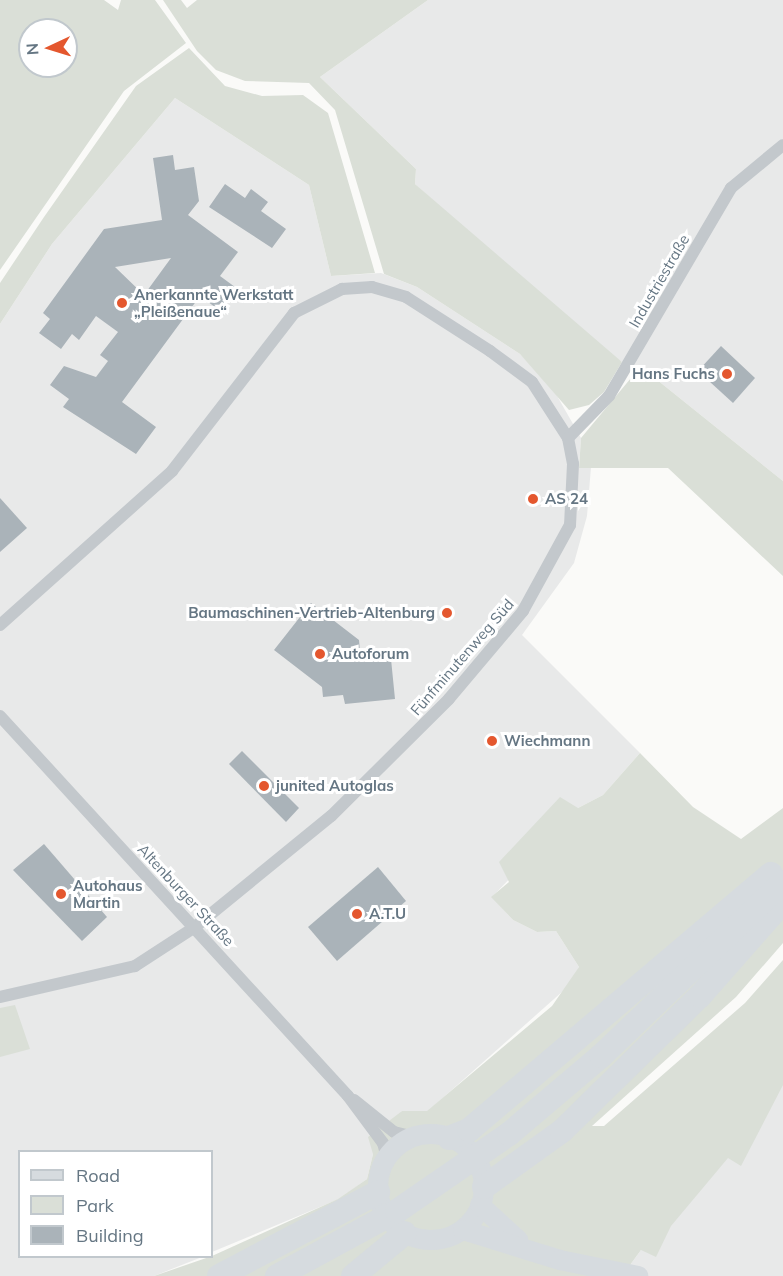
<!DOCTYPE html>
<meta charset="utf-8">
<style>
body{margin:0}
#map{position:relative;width:783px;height:1276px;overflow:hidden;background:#fafaf8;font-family:Mulish,sans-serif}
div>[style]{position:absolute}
.built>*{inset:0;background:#e8e9e9}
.green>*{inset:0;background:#dadfd7}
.building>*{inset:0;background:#aab3b9}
.street>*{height:12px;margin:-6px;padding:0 6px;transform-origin:6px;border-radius:6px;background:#c3c8cc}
.primary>*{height:20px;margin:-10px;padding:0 10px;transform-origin:10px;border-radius:10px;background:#d6dbdf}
.primary>.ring{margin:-10px;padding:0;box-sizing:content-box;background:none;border:20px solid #d6dbdf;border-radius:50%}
.highway>*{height:24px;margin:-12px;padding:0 12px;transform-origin:12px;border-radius:12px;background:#d6dbdf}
.dots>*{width:16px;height:16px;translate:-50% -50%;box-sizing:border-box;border:3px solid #fff;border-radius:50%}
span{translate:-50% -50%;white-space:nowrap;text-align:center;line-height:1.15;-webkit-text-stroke:6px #fff;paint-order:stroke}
.street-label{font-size:15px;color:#657683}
.poi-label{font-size:15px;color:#657683;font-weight:700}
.left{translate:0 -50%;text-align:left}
.right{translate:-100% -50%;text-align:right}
.legend{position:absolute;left:18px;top:1150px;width:195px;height:108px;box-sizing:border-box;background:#fff;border:2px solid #c1c8cd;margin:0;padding:8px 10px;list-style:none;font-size:18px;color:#657683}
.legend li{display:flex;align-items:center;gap:12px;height:30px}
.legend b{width:30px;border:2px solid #c1c8cd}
.north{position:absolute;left:18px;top:18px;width:60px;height:60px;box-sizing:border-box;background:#fff;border:2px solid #c1c8cd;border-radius:50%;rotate:266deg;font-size:16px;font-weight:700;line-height:24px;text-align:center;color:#657683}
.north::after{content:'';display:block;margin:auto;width:21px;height:27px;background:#e4572e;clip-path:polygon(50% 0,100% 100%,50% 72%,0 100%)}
</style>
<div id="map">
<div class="built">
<i style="clip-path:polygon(428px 0,783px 0,783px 481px,651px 375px,636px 372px,608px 352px,472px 236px,415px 184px,416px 169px,320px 77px)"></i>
<i style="clip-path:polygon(175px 98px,309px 185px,331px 276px,381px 273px,417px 287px,520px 354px,548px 380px,581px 438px,579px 467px,591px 467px,587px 516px,574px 563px,522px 635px,640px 753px,603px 795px,578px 808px,492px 897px,513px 920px,537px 932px,556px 931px,579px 967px,572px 983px,427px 1112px,402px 1111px,373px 1154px,367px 1179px,339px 1199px,212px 1252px,212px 1152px,20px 1152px,20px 1256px,202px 1257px,154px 1276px,0 1276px,0 324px,52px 244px)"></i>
<i style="clip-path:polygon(783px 1064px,783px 1276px,622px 1276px,641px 1250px)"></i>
</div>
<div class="green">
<i style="clip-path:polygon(evenodd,0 0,104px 0,118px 10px,121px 0,155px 0,186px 43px,124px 91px,0 270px,0 0,30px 30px,66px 30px,66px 66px,30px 66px,30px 30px)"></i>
<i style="clip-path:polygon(163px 0,181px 0,187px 8px,197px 0,428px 0,320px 77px,416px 169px,415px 184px,622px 362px,604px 392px,589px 405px,569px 410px,520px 354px,417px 287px,384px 274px,335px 110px,309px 83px,245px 81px,216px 70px,197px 51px)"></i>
<i style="clip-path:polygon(189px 48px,225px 86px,262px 96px,303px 95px,328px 113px,375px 273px,331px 276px,309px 185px,175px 98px,52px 244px,0 324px,0 283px,44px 217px,136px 86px)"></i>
<i style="clip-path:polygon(636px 372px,651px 375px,783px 481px,783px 576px,668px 468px,579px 468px,581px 438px)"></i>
<i style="clip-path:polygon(640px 753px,693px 807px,741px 839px,783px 808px,783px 943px,736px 997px,592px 1126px,604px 1126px,745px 1003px,783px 960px,783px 1085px,741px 1166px,728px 1158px,671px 1226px,656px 1257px,641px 1250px,622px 1276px,154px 1276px,212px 1256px,338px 1199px,367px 1179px,373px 1154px,368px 1137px,402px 1111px,427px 1111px,552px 1006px,579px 967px,556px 931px,537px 932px,513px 920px,491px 897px,509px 882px,499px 862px,560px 797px,578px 808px,603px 795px)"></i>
<i style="clip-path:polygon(15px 1005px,30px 1049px,0 1057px,0 1008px)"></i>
</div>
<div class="building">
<i style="clip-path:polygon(evenodd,173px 155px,175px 170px,194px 167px,199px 201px,188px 215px,238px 252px,220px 276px,235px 287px,219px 310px,200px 296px,122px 402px,156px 427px,136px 454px,63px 407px,69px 399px,50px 385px,64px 366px,96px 377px,108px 361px,100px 355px,118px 332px,96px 316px,79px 340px,72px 334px,61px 349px,39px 333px,50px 319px,43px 313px,104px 229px,162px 220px,153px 158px,173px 155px,171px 258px,144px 295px,115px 267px,171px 258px)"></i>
<i style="clip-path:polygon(225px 184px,245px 198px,251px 189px,268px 202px,261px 211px,286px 229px,272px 248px,209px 207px)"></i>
<i style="clip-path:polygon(721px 346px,755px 378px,733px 403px,698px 371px)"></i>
<i style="clip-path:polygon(0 498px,27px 528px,0 552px)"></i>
<i style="clip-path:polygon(311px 603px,359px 640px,361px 662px,391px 659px,395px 699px,345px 704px,343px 695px,323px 697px,322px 687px,274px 650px)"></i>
<i style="clip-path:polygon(242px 751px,299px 808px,286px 822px,229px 764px)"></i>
<i style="clip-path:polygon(44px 844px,107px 917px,82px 941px,13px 870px)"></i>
<i style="clip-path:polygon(378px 867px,406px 901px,337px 961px,308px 927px)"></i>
</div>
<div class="street">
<i style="left:568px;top:438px;width:59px;rotate:-45.7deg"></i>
<i style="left:609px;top:396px;width:241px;rotate:-59.6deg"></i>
<i style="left:731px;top:188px;width:67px;rotate:-39.6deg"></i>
<i style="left:0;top:625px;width:231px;rotate:-41.8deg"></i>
<i style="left:172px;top:471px;width:200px;rotate:-52.3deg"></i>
<i style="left:294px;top:313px;width:54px;rotate:-26.6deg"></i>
<i style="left:342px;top:289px;width:30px;rotate:-4deg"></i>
<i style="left:372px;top:287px;width:35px;rotate:16deg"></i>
<i style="left:406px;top:297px;width:100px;rotate:32.7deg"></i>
<i style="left:490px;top:351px;width:52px;rotate:36.4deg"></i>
<i style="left:532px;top:382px;width:67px;rotate:57.3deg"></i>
<i style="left:568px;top:438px;width:26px;rotate:79deg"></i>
<i style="left:573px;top:464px;width:61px;rotate:92.8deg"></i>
<i style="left:570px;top:525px;width:98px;rotate:118.7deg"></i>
<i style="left:523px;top:611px;width:115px;rotate:130.1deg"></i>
<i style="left:449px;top:699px;width:166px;rotate:135.2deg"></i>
<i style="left:331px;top:816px;width:176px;rotate:140.8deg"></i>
<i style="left:195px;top:927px;width:72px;rotate:147deg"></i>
<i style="left:135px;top:966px;width:139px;rotate:167.1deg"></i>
<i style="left:0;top:716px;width:515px;rotate:47.52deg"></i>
<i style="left:348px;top:1096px;width:59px;rotate:53.3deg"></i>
<i style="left:383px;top:1143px;width:16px;rotate:75deg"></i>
<i style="left:354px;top:1100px;width:51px;rotate:38.7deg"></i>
<i style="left:394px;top:1132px;width:21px;rotate:14deg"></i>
</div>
<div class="primary">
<i class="ring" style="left:378px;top:1134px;width:86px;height:86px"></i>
<i style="left:480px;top:1205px;width:52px;rotate:42.6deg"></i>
<i style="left:463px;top:1230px;width:102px;rotate:17.2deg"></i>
<i style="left:560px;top:1260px;width:80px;rotate:11.6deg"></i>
</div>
<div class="highway">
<i style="left:449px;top:1138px;width:22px;rotate:-22deg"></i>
<i style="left:469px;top:1130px;width:396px;rotate:-40.3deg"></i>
<i style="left:484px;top:1187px;width:96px;rotate:-35.7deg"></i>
<i style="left:562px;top:1131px;width:193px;rotate:-44.4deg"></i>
<i style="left:700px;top:996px;width:125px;rotate:-48.6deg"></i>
<i style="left:219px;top:1276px;width:180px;rotate:-27.8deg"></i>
<i style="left:277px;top:1276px;width:136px;rotate:-28.4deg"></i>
<i style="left:397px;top:1211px;width:136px;rotate:-34.5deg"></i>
<i style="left:509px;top:1134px;width:121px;rotate:-40.3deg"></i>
<i style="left:601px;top:1056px;width:252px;rotate:-43.7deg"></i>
<i style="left:353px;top:1276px;width:67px;rotate:-39.6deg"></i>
</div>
<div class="dots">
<i style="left:122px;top:303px;background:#e4572e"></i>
<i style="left:727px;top:374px;background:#e4572e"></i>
<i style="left:533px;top:499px;background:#e4572e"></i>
<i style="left:447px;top:613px;background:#e4572e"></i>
<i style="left:320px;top:654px;background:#e4572e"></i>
<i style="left:492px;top:741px;background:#e4572e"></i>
<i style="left:264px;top:786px;background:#e4572e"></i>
<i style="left:61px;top:894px;background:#e4572e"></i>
<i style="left:357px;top:914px;background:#e4572e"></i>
</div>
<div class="street-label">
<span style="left:659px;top:281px;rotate:-60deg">Industriestraße</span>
<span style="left:462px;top:657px;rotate:-49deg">Fünfminutenweg Süd</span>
<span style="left:186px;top:895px;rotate:47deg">Altenburger Straße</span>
</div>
<div class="poi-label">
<span class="left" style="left:134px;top:303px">Anerkannte Werkstatt<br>„Pleißenaue“</span>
<span class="right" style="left:715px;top:374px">Hans Fuchs</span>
<span class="left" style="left:545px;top:499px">AS 24</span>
<span class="right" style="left:435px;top:613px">Baumaschinen-Vertrieb-Altenburg</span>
<span class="left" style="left:332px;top:654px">Autoforum</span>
<span class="left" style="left:504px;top:741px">Wiechmann</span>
<span class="left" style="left:276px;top:786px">junited Autoglas</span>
<span class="left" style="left:73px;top:894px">Autohaus<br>Martin</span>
<span class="left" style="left:369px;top:914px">A.T.U</span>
</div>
<ul class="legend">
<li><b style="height:8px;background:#d6dbdf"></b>Road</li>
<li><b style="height:16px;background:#dadfd7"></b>Park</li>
<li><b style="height:16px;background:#aab3b9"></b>Building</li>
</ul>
<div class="north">N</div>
</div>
